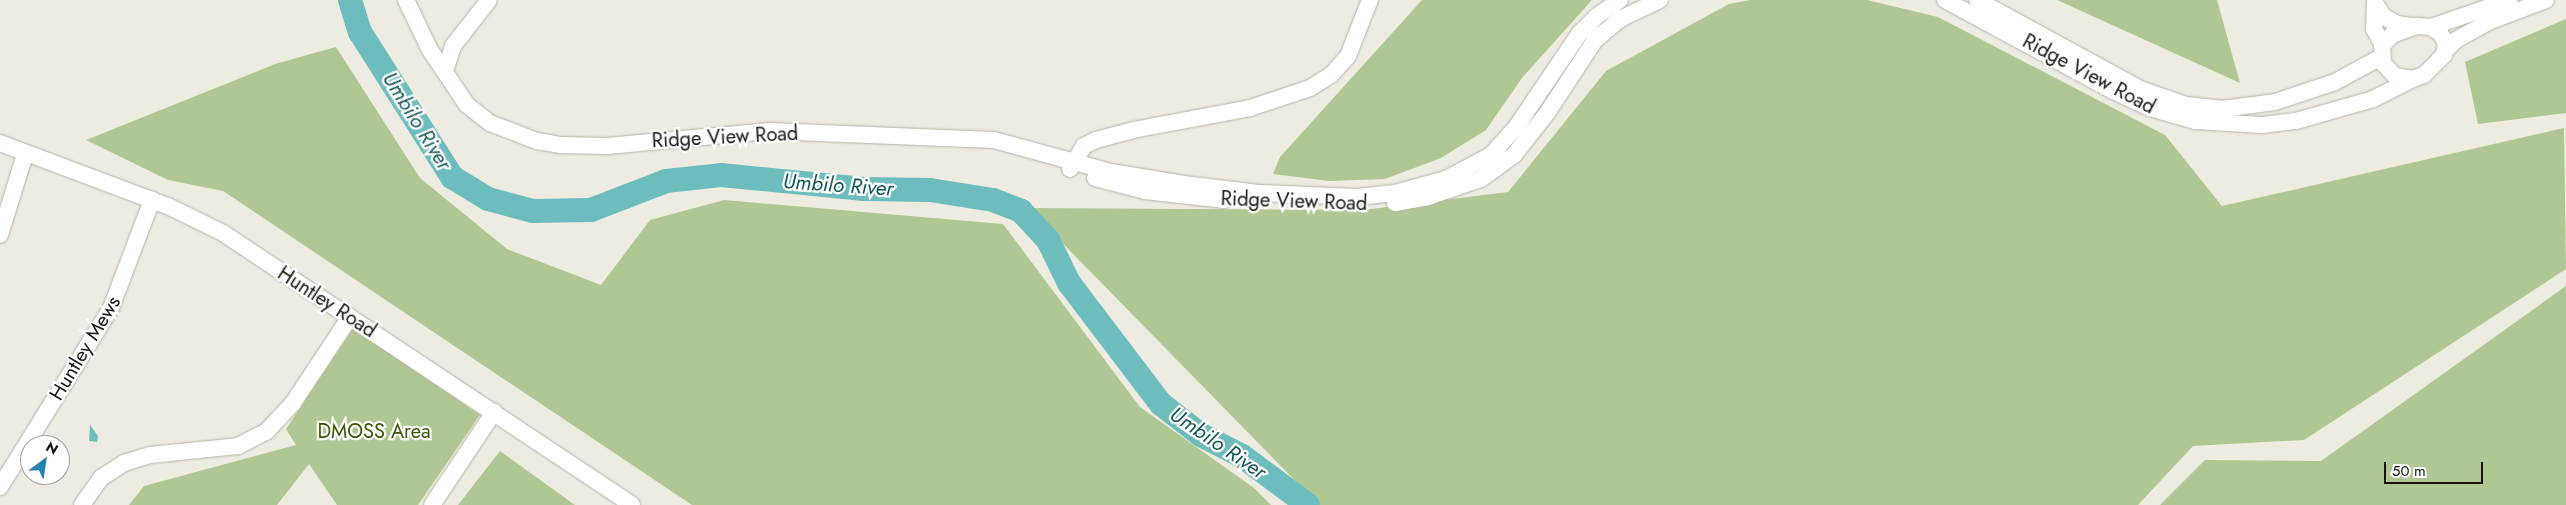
<!DOCTYPE html>
<style>
body{margin:0}
#map{position:relative;width:2566px;height:505px;overflow:hidden;background:#eeece1;font-family:Jost,sans-serif}
div>[style]{position:absolute}
.forest>*{inset:0;background:#afc893}
.water>*{inset:0;background:#6ebdbe}
.river>*{height:24px;margin:-12px;padding:0 12px;transform-origin:12px;border-radius:12px;background:#6ebdbe}
.roads{filter:drop-shadow(0 0 1px #b5b3a8) drop-shadow(0 0 1px #b5b3a8)}
.minor>*{height:16px;margin:-8px;padding:0 8px;transform-origin:8px;border-radius:8px;background:#fff}
span{translate:-50% -50%;white-space:nowrap;text-align:center;line-height:1.15;-webkit-text-stroke:4.5px #fff;paint-order:stroke}
.street-label{font-size:20px;color:#151411}
.park-label{font-size:20px;color:#395603}
.water-label{font-size:21px;color:#125758;font-style:italic}
.north{position:absolute;left:20px;top:435px;width:50px;height:50px;box-sizing:border-box;background:#fff;border:1px solid #a1a1a0;border-radius:50%;rotate:31deg;font-size:14px;font-weight:700;line-height:20px;text-align:center;color:#151411}
.north::after{content:'';display:block;margin:auto;width:18px;height:22px;background:#2882af;clip-path:polygon(50% 0,100% 100%,50% 72%,0 100%)}
.scale{position:absolute;left:2384px;top:462px;width:99px;height:22px;box-sizing:border-box;border:2px solid #151411;border-top:0;padding-left:6px;font-size:15px;line-height:18px;white-space:nowrap;color:#151411;-webkit-text-stroke:4px #fff;paint-order:stroke}
</style>
<div id="map">
<div class="forest">
<i style="clip-path:polygon(1422px 0,1592px 0,1522px 78px,1486px 130px,1441px 158px,1385px 179px,1329px 181px,1273px 174px,1280px 157px)"></i>
<i style="clip-path:polygon(1750px 0,1867px 0,1938px 17px,2165px 135px,2222px 206px,2564px 128px,2566px 269px,2304px 440px,2193px 446px,2138px 505px,1319px 505px,1028px 208px,1363px 210px,1508px 192px,1606px 71px,1729px 4px)"></i>
<i style="clip-path:polygon(2057px 0,2217px 0,2240px 83px)"></i>
<i style="clip-path:polygon(2566px 19px,2566px 113px,2478px 124px,2465px 62px)"></i>
<i style="clip-path:polygon(336px 47px,420px 178px,507px 249px,601px 285px,650px 220px,724px 200px,1003px 224px,1140px 407px,1254px 488px,1271px 505px,692px 505px,223px 191px,168px 180px,86px 140px,275px 64px)"></i>
<i style="clip-path:polygon(2566px 286px,2566px 505px,2160px 505px,2205px 460px,2321px 461px)"></i>
<i style="clip-path:polygon(353px 329px,480px 415px,418px 505px,337px 505px,309px 464px,277px 505px,129px 505px,144px 486px,296px 445px,286px 429px)"></i>
<i style="clip-path:polygon(500px 451px,575px 505px,458px 505px)"></i>
</div>
<div class="water">
<i style="clip-path:polygon(90px 425px,98px 436px,97px 442px,89px 441px)"></i>
</div>
<div class="river">
<i style="left:350px;top:0;width:34px;rotate:73deg"></i>
<i style="left:360px;top:32px;width:172px;rotate:57.6deg"></i>
<i style="left:452px;top:177px;width:42px;rotate:31.4deg"></i>
<i style="left:488px;top:199px;width:47px;rotate:14.9deg"></i>
<i style="left:533px;top:211px;width:58px;rotate:-1deg"></i>
<i style="left:591px;top:210px;width:80px;rotate:-21.1deg"></i>
<i style="left:666px;top:181px;width:55px;rotate:-6.2deg"></i>
<i style="left:721px;top:175px;width:144px;rotate:5.6deg"></i>
<i style="left:864px;top:189px;width:66px;rotate:0.9deg"></i>
<i style="left:930px;top:190px;width:64px;rotate:9deg"></i>
<i style="left:993px;top:200px;width:30px;rotate:21deg"></i>
<i style="left:1021px;top:211px;width:40px;rotate:47deg"></i>
<i style="left:1048px;top:240px;width:48px;rotate:64deg"></i>
<i style="left:1069px;top:283px;width:152px;rotate:52.8deg"></i>
<i style="left:1161px;top:404px;width:51px;rotate:37.8deg"></i>
<i style="left:1201px;top:435px;width:46px;rotate:27.1deg"></i>
<i style="left:1242px;top:456px;width:82px;rotate:36.6deg"></i>
</div>
<div class="roads">
<div class="minor">
<i style="left:406px;top:0;width:55px;rotate:64.4deg"></i>
<i style="left:430px;top:50px;width:66px;rotate:56.1deg"></i>
<i style="left:467px;top:105px;width:29px;rotate:38deg"></i>
<i style="left:490px;top:123px;width:50px;rotate:21deg"></i>
<i style="left:537px;top:141px;width:23px;rotate:10deg"></i>
<i style="left:560px;top:145px;width:47px;rotate:1.2deg"></i>
<i style="left:607px;top:146px;width:164px;rotate:-5.3deg"></i>
<i style="left:770px;top:131px;width:224px;rotate:2.3deg"></i>
<i style="left:994px;top:140px;width:121px;rotate:15.3deg"></i>
<i style="left:1111px;top:172px;width:74px;rotate:9.3deg"></i>
<i style="left:1184px;top:184px;width:77px;rotate:6.8deg"></i>
<i style="left:1260px;top:193px;width:97px;rotate:2.4deg"></i>
<i style="left:1357px;top:197px;width:38px;rotate:-6deg"></i>
<i style="left:1395px;top:193px;width:53px;rotate:-15.4deg"></i>
<i style="left:1446px;top:179px;width:51px;rotate:-28.1deg"></i>
<i style="left:1491px;top:155px;width:39px;rotate:-48deg"></i>
<i style="left:1517px;top:126px;width:111px;rotate:-56deg"></i>
<i style="left:1579px;top:34px;width:25px;rotate:-45deg"></i>
<i style="left:1597px;top:16px;width:28px;rotate:-35deg"></i>
<i style="left:1945px;top:0;width:191px;rotate:28.4deg"></i>
<i style="left:2113px;top:91px;width:41px;rotate:24.7deg"></i>
<i style="left:2150px;top:108px;width:47px;rotate:16.1deg"></i>
<i style="left:2195px;top:121px;width:67px;rotate:3.4deg"></i>
<i style="left:2262px;top:125px;width:34px;rotate:-7deg"></i>
<i style="left:2296px;top:121px;width:80px;rotate:-15.9deg"></i>
<i style="left:2373px;top:99px;width:45px;rotate:-26.6deg"></i>
<i style="left:1977px;top:0;width:186px;rotate:28.6deg"></i>
<i style="left:2140px;top:89px;width:49px;rotate:19.2deg"></i>
<i style="left:2186px;top:105px;width:36px;rotate:6deg"></i>
<i style="left:2222px;top:109px;width:53px;rotate:-7.5deg"></i>
<i style="left:2275px;top:102px;width:63px;rotate:-18.4deg"></i>
<i style="left:2335px;top:82px;width:52px;rotate:-28.5deg"></i>
<i style="left:2375px;top:2px;width:27px;rotate:92deg"></i>
<i style="left:2374px;top:29px;width:18px;rotate:61deg"></i>
<i style="left:2375px;top:3px;width:17px;rotate:57deg"></i>
<i style="left:2384px;top:17px;width:16px;rotate:27deg"></i>
<i style="left:2398px;top:24px;width:15px;rotate:8deg"></i>
<i style="left:2417px;top:26px;width:14px;rotate:4deg"></i>
<i style="left:2431px;top:27px;width:11px;rotate:34deg"></i>
<i style="left:2440px;top:33px;width:12px;rotate:59deg"></i>
<i style="left:2446px;top:43px;width:12px;rotate:99deg"></i>
<i style="left:2444px;top:55px;width:28px;rotate:135deg"></i>
<i style="left:2424px;top:75px;width:12px;rotate:160deg"></i>
<i style="left:2413px;top:79px;width:18px;rotate:-171deg"></i>
<i style="left:2395px;top:76px;width:18px;rotate:-133deg"></i>
<i style="left:2383px;top:63px;width:17px;rotate:-93deg"></i>
<i style="left:2382px;top:46px;width:15px;rotate:-48deg"></i>
<i style="left:2392px;top:35px;width:27px;rotate:-20deg"></i>
<i style="left:2431px;top:27px;width:83px;rotate:-18.9deg"></i>
<i style="left:2446px;top:50px;width:14px;rotate:-45deg"></i>
<i style="left:2456px;top:40px;width:37px;rotate:-29deg"></i>
<i style="left:2488px;top:22px;width:62px;rotate:-20.8deg"></i>
<i style="left:445px;top:71px;width:26px;rotate:-72deg"></i>
<i style="left:453px;top:46px;width:58px;rotate:-52deg"></i>
<i style="left:0;top:143px;width:179px;rotate:20.6deg"></i>
<i style="left:168px;top:206px;width:61px;rotate:26.1deg"></i>
<i style="left:223px;top:233px;width:491px;rotate:33.6deg"></i>
<i style="left:1070px;top:169px;width:27px;rotate:-59deg"></i>
<i style="left:1084px;top:146px;width:13px;rotate:-27deg"></i>
<i style="left:1096px;top:140px;width:38px;rotate:-15deg"></i>
<i style="left:1133px;top:130px;width:119px;rotate:-10.6deg"></i>
<i style="left:1250px;top:108px;width:63px;rotate:-18.4deg"></i>
<i style="left:1310px;top:88px;width:25px;rotate:-32deg"></i>
<i style="left:1331px;top:75px;width:25px;rotate:-48deg"></i>
<i style="left:1348px;top:56px;width:60px;rotate:-68.6deg"></i>
<i style="left:1095px;top:178px;width:52px;rotate:14.6deg"></i>
<i style="left:1145px;top:191px;width:80px;rotate:6.5deg"></i>
<i style="left:1395px;top:203px;width:34px;rotate:-10deg"></i>
<i style="left:1428px;top:197px;width:56px;rotate:-18.8deg"></i>
<i style="left:1481px;top:179px;width:41px;rotate:-36deg"></i>
<i style="left:1514px;top:155px;width:53px;rotate:-51.8deg"></i>
<i style="left:1547px;top:113px;width:87px;rotate:-56.7deg"></i>
<i style="left:1595px;top:40px;width:33px;rotate:-40deg"></i>
<i style="left:1620px;top:19px;width:44px;rotate:-25.4deg"></i>
<i style="left:0;top:235px;width:85px;rotate:-72.8deg"></i>
<i style="left:0;top:487px;width:211px;rotate:-58.2deg"></i>
<i style="left:111px;top:308px;width:116px;rotate:-69.2deg"></i>
<i style="left:82px;top:505px;width:33px;rotate:-55deg"></i>
<i style="left:101px;top:478px;width:27px;rotate:-33deg"></i>
<i style="left:124px;top:463px;width:27px;rotate:-17deg"></i>
<i style="left:150px;top:455px;width:88px;rotate:-5.8deg"></i>
<i style="left:238px;top:446px;width:31px;rotate:-27deg"></i>
<i style="left:266px;top:432px;width:40px;rotate:-47deg"></i>
<i style="left:293px;top:403px;width:103px;rotate:-56.5deg"></i>
<i style="left:432px;top:505px;width:112px;rotate:-56.3deg"></i>
</div>
</div>
<div class="street-label">
<span style="left:2089px;top:74px;rotate:28deg">Ridge View Road</span>
<span style="left:725px;top:137px;rotate:-3deg">Ridge View Road</span>
<span style="left:1294px;top:201px;rotate:2deg">Ridge View Road</span>
<span style="left:327px;top:302px;rotate:33deg">Huntley Road</span>
<span style="left:85px;top:348px;rotate:-59deg">Huntley Mews</span>
</div>
<div class="park-label">
<span style="left:374px;top:431px">DMOSS Area</span>
</div>
<div class="water-label">
<span style="left:417px;top:121px;rotate:58deg">Umbilo River</span>
<span style="left:838px;top:185px;rotate:4deg">Umbilo River</span>
<span style="left:1218px;top:443px;rotate:34deg">Umbilo River</span>
</div>
<div class="north">N</div>
<div class="scale">50 m</div>
</div>
